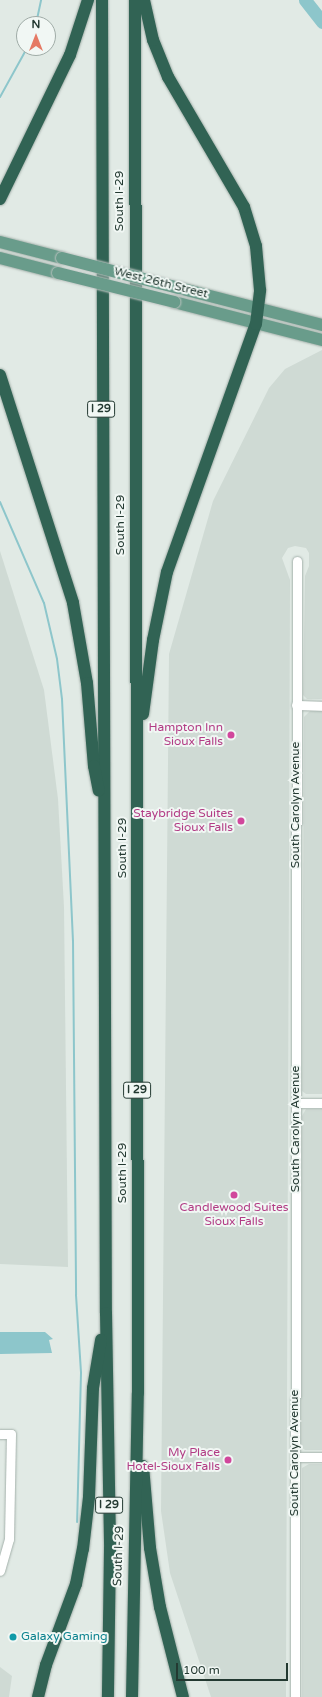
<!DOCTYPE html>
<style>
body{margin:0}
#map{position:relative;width:322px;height:1697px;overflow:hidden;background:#e1eae5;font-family:"Varela Round",sans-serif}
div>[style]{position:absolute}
.built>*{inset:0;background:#cfdad4}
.water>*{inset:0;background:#8dc6cb}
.stream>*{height:2px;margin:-1px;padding:0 1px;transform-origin:1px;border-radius:1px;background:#8dc6cb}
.river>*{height:13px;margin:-6.5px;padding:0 6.5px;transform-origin:6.5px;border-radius:6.5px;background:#8dc6cb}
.roads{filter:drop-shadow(0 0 1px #a4b1ab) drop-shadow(0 0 1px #a4b1ab)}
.street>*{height:9px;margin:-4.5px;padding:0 4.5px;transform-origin:4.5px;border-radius:4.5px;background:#fff}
.primary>*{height:12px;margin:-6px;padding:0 6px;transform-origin:6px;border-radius:6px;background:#699c8b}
.highway>*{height:12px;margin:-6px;padding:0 6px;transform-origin:6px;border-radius:6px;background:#316354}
.bridges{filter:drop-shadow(0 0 1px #bdc4c1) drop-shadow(0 0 1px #bdc4c1)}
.primary-bridge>*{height:12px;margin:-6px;padding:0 6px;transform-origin:6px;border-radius:6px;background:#699c8b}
.dots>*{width:11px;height:11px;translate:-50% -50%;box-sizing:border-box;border:2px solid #f1f7f4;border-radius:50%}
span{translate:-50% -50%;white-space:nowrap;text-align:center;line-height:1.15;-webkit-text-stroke:4px #f1f7f4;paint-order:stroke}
.shield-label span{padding:1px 3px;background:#f1f7f4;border:1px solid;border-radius:3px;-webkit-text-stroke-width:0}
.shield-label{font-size:11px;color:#233931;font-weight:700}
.street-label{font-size:12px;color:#233931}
.hotel-label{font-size:12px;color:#b23c85}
.right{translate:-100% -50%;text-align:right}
.culture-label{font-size:12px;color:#0d838f}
.left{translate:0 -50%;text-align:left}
.north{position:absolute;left:16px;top:16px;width:40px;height:40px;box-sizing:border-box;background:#f1f7f4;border:1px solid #9faba6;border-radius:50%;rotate:0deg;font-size:11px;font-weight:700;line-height:16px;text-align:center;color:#233931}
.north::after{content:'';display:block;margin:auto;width:14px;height:18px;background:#e57964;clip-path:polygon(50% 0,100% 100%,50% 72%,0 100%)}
.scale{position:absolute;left:176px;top:1663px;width:112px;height:18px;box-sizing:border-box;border:2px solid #233931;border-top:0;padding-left:5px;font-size:12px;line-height:14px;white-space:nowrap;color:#233931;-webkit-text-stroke:3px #f1f7f4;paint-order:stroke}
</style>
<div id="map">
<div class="built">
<i style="clip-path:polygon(322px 350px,322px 699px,307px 699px,303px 695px,305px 576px,309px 566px,309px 553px,306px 548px,295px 546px,288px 548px,282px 558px,290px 580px,286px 1697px,211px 1697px,170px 1573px,161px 1511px,169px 654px,213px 501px,269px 388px,285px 369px)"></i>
<i style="clip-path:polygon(0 551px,44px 690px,58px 799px,64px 907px,68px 1267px,0 1264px)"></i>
<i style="clip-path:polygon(310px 711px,322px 711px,322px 1094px,306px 1094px,302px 1091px,304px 717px)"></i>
<i style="clip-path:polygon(306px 1109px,322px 1109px,322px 1450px,305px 1450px,301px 1447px,302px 1116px)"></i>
<i style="clip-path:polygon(309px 1464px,322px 1464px,322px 1697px,302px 1697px,302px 1468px)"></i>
<i style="clip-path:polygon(0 1667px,12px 1676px,9px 1697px,0 1697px)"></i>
</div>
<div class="water">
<i style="clip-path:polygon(0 1332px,45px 1332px,53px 1339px,49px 1340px,52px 1353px,0 1354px)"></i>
</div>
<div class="stream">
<i style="left:36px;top:24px;width:25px;rotate:-78deg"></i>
<i style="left:0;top:97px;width:56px;rotate:-61.1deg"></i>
<i style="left:0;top:502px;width:110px;rotate:66.5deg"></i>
<i style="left:44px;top:603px;width:57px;rotate:76.9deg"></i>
<i style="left:57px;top:659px;width:40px;rotate:82.9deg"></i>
<i style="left:62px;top:699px;width:242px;rotate:87.4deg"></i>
<i style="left:73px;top:941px;width:354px;rotate:89.5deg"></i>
<i style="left:76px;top:1295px;width:78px;rotate:86.3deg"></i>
<i style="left:81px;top:1373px;width:149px;rotate:91.5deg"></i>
</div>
<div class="river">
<i style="left:305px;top:0;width:28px;rotate:52deg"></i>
</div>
<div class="roads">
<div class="street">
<i style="left:296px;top:705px;width:26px;rotate:2deg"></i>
<i style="left:296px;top:1103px;width:26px"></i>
<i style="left:0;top:1434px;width:11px"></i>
<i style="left:11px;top:1434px;width:105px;rotate:91.1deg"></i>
<i style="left:9px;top:1539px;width:33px;rotate:106deg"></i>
<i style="left:295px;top:1457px;width:27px"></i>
<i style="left:295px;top:1697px;width:1136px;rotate:-89.9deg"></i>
</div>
<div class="primary">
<i style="left:0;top:242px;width:64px;rotate:14.5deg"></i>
<i style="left:0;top:258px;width:60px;rotate:14.5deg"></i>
<i style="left:179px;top:288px;width:148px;rotate:14.5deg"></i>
<i style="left:174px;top:302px;width:153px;rotate:14.4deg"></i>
</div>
<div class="highway">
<i style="left:102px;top:0;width:1313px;rotate:89.83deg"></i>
<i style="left:106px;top:1313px;width:236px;rotate:89deg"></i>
<i style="left:110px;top:1549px;width:148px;rotate:90.8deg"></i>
<i style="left:0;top:199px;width:160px;rotate:-64.1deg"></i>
<i style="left:70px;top:55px;width:58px;rotate:-71.9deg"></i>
<i style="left:0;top:375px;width:239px;rotate:72.2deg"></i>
<i style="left:73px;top:603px;width:81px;rotate:80.1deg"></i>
<i style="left:87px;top:683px;width:83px;rotate:85.2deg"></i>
<i style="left:94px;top:766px;width:25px;rotate:79deg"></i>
<i style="left:143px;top:714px;width:75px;rotate:-82.3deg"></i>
<i style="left:153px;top:640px;width:69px;rotate:-78.4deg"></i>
<i style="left:167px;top:572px;width:263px;rotate:-70.3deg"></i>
<i style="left:256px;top:324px;width:34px;rotate:-83deg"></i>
<i style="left:260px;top:290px;width:44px;rotate:-95.2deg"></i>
<i style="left:256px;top:246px;width:41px;rotate:-107.1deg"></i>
<i style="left:244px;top:207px;width:151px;rotate:-120.3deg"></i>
<i style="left:168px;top:77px;width:40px;rotate:-112deg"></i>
<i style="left:153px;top:40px;width:41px;rotate:-102.7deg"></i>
<i style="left:143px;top:1466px;width:82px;rotate:85.1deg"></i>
<i style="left:150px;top:1548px;width:60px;rotate:80.4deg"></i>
<i style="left:160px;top:1607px;width:93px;rotate:75.7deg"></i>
<i style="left:38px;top:1697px;width:33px;rotate:-76deg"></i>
<i style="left:46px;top:1665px;width:86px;rotate:-69.7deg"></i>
<i style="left:76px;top:1584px;width:36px;rotate:-79deg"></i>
<i style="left:83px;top:1549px;width:52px;rotate:-83.4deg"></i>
<i style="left:89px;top:1497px;width:109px;rotate:-87.9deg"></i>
<i style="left:93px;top:1388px;width:49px;rotate:-80.5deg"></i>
<i style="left:132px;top:1697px;width:304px;rotate:-88.9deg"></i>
<i style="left:138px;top:1393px;width:1393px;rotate:-90.12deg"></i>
</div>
</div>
<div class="bridges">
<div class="primary-bridge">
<i style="left:62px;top:258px;width:121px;rotate:14.4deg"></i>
<i style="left:58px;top:273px;width:120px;rotate:14deg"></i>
</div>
</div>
<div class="dots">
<i style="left:231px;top:735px;background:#d1479c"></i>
<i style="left:241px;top:821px;background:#d1479c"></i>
<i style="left:234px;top:1195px;background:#d1479c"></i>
<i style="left:228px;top:1460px;background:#d1479c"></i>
<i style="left:13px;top:1637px;background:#0f9aa8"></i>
</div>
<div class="shield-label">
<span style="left:101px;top:409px">I 29</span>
<span style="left:137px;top:1090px">I 29</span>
<span style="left:109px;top:1505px">I 29</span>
</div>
<div class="street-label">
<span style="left:120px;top:201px;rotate:-90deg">South I-29</span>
<span style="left:161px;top:283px;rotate:14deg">West 26th Street</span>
<span style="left:121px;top:525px;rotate:-90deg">South I-29</span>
<span style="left:296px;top:805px;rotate:-90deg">South Carolyn Avenue</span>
<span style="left:123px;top:848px;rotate:-90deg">South I-29</span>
<span style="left:296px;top:1129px;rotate:-90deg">South Carolyn Avenue</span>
<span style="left:123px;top:1173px;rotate:-90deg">South I-29</span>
<span style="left:295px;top:1453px;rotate:-90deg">South Carolyn Avenue</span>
<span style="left:119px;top:1556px;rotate:-88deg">South I-29</span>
</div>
<div class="hotel-label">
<span class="right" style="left:223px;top:735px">Hampton Inn<br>Sioux Falls</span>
<span class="right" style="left:233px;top:821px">Staybridge Suites<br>Sioux Falls</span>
<span style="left:234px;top:1215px">Candlewood Suites<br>Sioux Falls</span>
<span class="right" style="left:220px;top:1460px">My Place<br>Hotel-Sioux Falls</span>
</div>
<div class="culture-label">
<span class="left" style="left:21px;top:1637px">Galaxy Gaming</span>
</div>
<div class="north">N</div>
<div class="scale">100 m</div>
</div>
